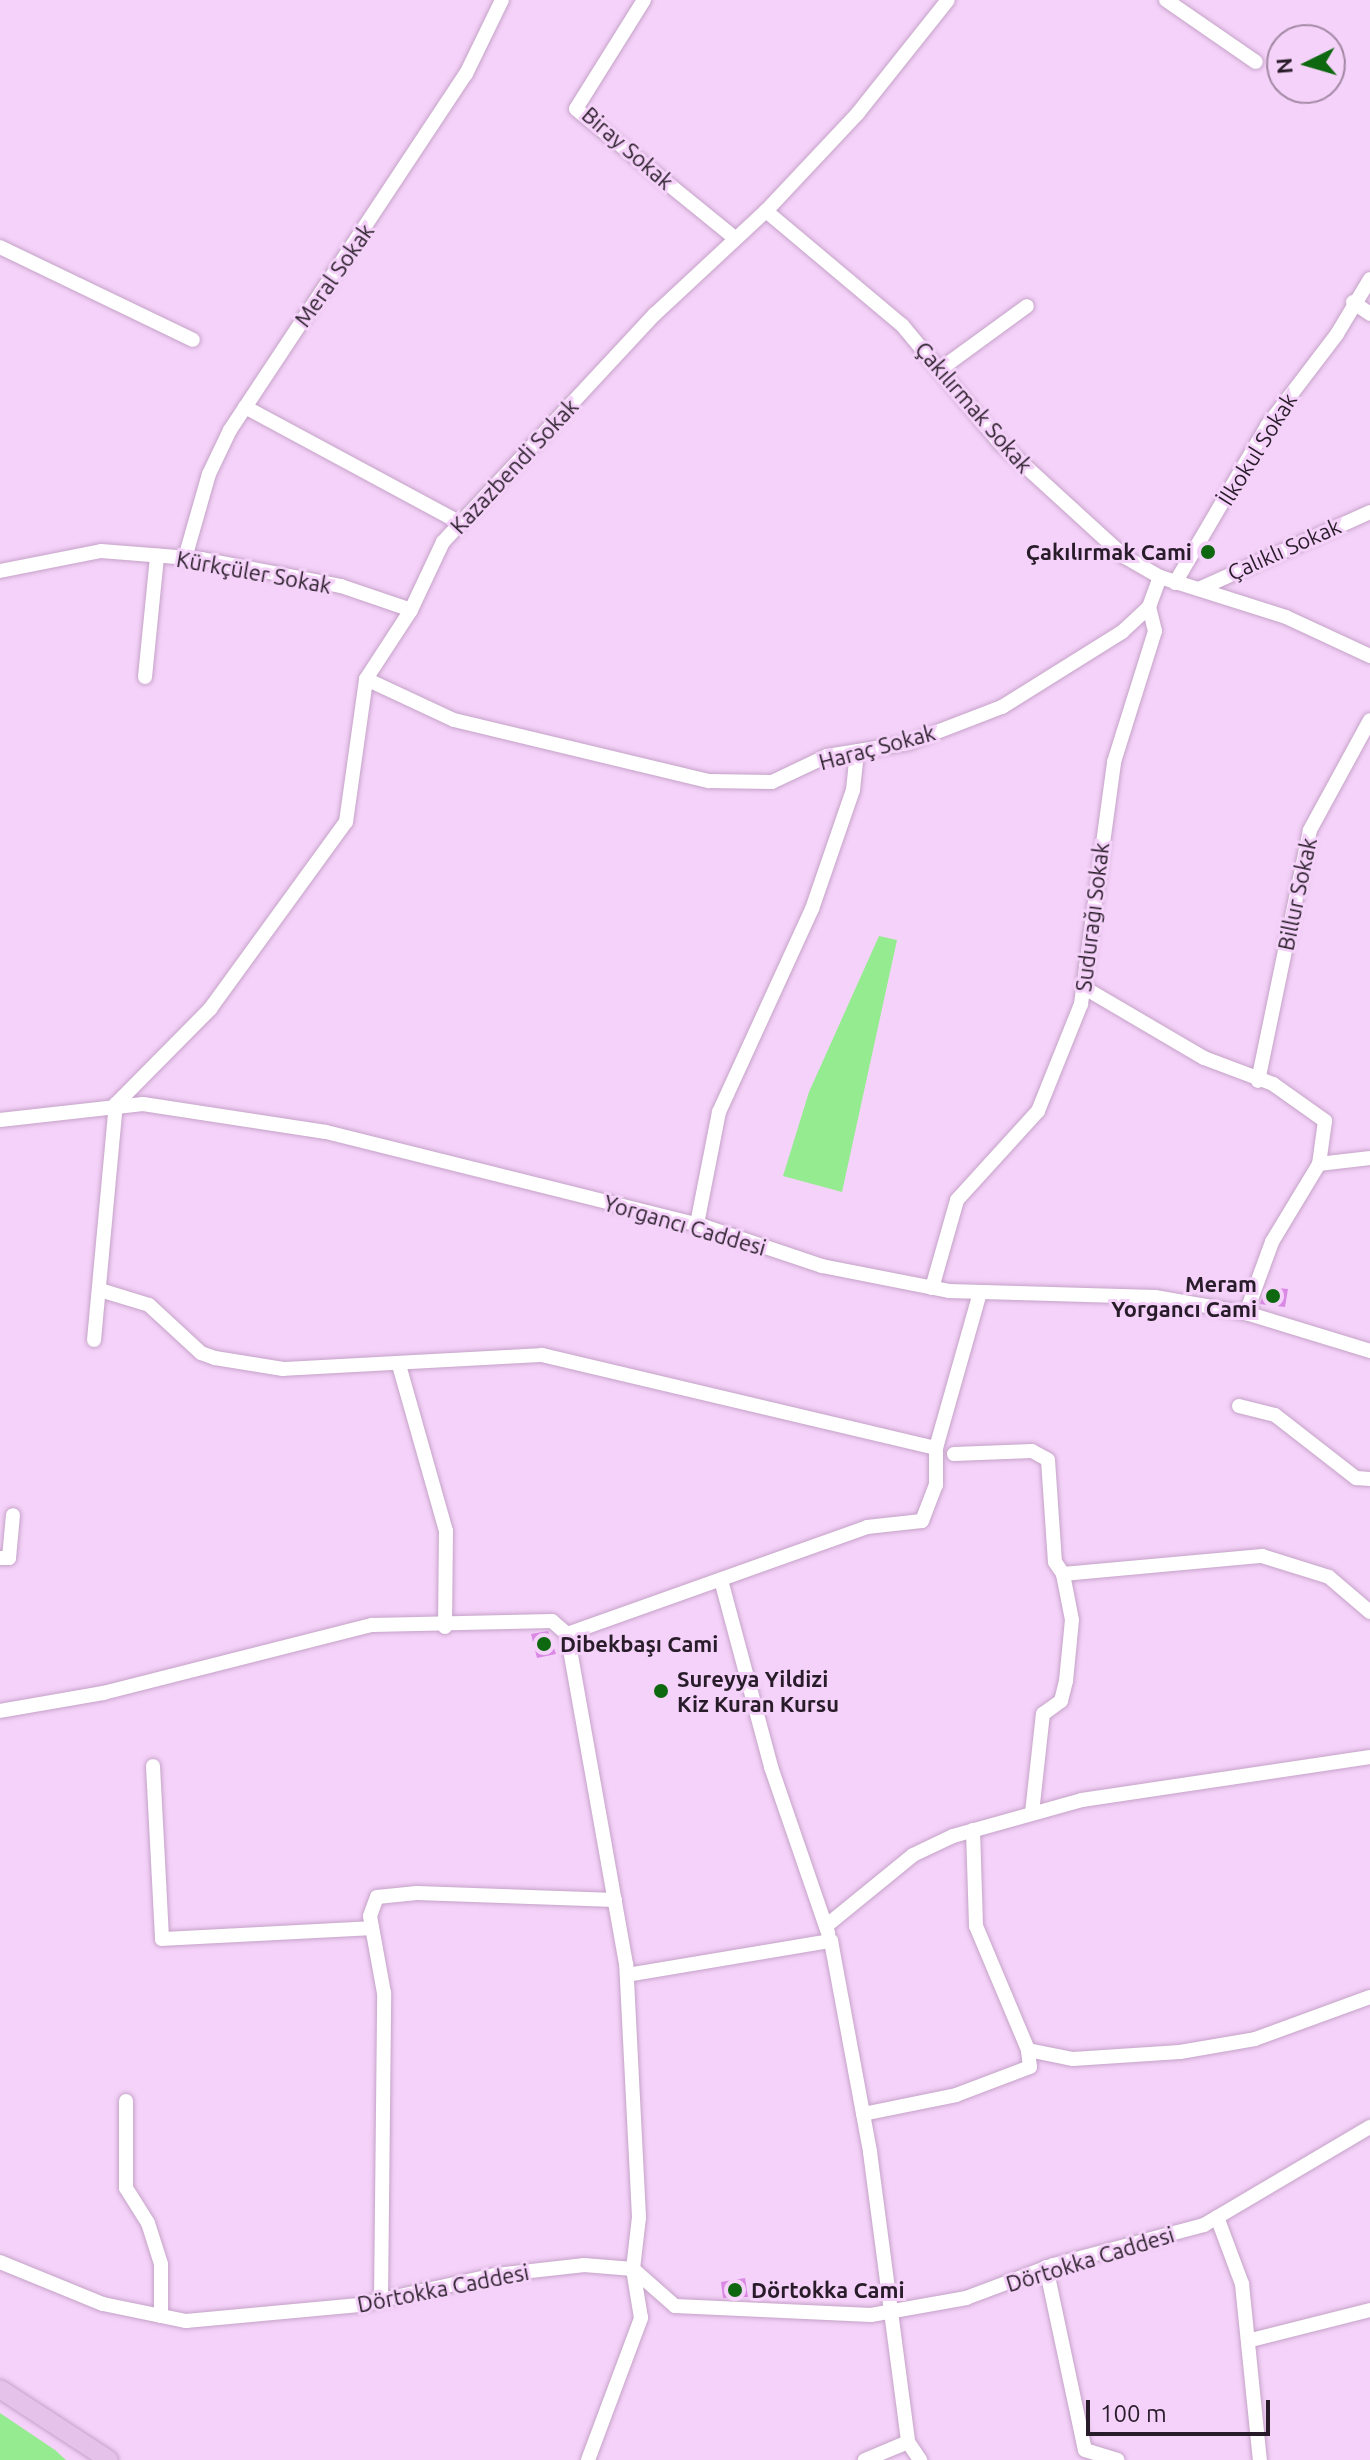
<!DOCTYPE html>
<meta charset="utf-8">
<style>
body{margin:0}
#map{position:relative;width:1370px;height:2460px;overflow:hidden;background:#f5d2f9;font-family:Ubuntu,sans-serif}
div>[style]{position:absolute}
.green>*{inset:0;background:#95eb90}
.building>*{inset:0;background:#da89e4}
.roads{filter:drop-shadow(0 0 2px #c5a3c8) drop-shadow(0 0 2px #c5a3c8)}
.minor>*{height:14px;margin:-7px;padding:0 7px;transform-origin:7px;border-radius:7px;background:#fff}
.major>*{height:18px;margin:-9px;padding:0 9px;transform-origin:9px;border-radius:9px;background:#e5c2e9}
.dots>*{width:22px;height:22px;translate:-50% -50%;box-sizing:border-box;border:4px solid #f5d2f9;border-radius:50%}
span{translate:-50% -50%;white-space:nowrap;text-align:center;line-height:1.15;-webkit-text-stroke:6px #f5d2f9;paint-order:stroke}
.street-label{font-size:22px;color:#291c2a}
.poi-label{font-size:22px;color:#291c2a;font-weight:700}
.right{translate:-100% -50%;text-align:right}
.left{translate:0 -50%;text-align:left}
.north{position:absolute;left:1266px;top:24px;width:80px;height:80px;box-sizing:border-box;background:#f5d2f9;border:2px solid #a389a6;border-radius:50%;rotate:265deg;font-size:22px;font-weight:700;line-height:32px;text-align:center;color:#291c2a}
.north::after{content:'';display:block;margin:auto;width:28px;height:36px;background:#0e6810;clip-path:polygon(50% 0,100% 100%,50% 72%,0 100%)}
.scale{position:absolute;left:1086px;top:2400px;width:184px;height:36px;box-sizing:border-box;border:4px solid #291c2a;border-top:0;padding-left:10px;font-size:24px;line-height:28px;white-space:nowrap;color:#291c2a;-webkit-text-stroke:6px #f5d2f9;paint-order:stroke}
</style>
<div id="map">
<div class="green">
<i style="clip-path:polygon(879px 936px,897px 940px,842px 1192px,783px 1176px,809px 1092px)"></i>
<i style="clip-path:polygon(0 2413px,55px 2450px,66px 2460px,0 2460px)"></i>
</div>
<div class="building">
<i style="clip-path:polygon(1266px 1287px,1288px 1289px,1285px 1307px,1260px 1304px)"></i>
<i style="clip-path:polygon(548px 1631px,556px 1654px,537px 1658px,531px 1634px)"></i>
<i style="clip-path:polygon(745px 2278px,748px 2297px,723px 2298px,721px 2282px)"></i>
</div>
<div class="roads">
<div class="minor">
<i style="left:644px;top:0;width:128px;rotate:122deg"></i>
<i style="left:576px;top:109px;width:205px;rotate:39.1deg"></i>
<i style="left:1166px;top:0;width:109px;rotate:34.6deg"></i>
<i style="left:766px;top:211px;width:177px;rotate:40deg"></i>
<i style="left:902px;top:325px;width:153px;rotate:50.3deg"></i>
<i style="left:1000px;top:443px;width:169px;rotate:42.4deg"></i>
<i style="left:1125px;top:557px;width:40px;rotate:29.7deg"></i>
<i style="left:1160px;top:577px;width:132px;rotate:17.6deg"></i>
<i style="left:1286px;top:617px;width:93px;rotate:24.9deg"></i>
<i style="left:0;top:247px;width:214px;rotate:25.7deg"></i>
<i style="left:1353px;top:302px;width:21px;rotate:35deg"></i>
<i style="left:942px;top:368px;width:105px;rotate:-36.1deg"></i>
<i style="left:245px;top:407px;width:243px;rotate:28.3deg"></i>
<i style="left:185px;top:558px;width:87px;rotate:-74.1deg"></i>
<i style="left:209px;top:474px;width:49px;rotate:-64.5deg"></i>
<i style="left:230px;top:430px;width:427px;rotate:-56.5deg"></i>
<i style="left:466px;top:74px;width:82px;rotate:-64.1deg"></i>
<i style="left:0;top:571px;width:103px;rotate:-11.2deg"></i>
<i style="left:101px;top:551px;width:101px;rotate:4.5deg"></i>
<i style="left:202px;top:559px;width:142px;rotate:11deg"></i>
<i style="left:341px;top:586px;width:74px;rotate:18.9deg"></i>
<i style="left:1175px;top:583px;width:182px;rotate:-59.6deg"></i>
<i style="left:1267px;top:426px;width:116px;rotate:-52.7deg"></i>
<i style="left:1337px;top:334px;width:64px;rotate:-59deg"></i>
<i style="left:1199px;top:589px;width:188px;rotate:-24.2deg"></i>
<i style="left:145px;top:677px;width:122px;rotate:-84.3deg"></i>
<i style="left:366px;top:679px;width:97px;rotate:25deg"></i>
<i style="left:454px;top:720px;width:262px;rotate:13.5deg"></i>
<i style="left:709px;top:781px;width:63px;rotate:0.9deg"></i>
<i style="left:772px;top:782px;width:61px;rotate:-25.3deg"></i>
<i style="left:827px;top:756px;width:82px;rotate:-9.1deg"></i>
<i style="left:908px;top:743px;width:101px;rotate:-21deg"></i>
<i style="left:1002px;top:707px;width:142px;rotate:-32deg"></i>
<i style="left:1122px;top:632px;width:37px;rotate:-43deg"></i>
<i style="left:1149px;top:607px;width:32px;rotate:-70deg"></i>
<i style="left:1083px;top:987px;width:140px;rotate:30.4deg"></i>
<i style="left:1204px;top:1058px;width:74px;rotate:20.6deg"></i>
<i style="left:1273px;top:1084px;width:64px;rotate:35.4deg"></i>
<i style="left:1325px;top:1121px;width:43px;rotate:97.9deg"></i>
<i style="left:1319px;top:1164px;width:91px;rotate:121.1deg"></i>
<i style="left:1272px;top:1242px;width:76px;rotate:110.1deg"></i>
<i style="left:1258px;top:1081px;width:256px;rotate:-78.3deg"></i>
<i style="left:1310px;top:830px;width:125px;rotate:-61.4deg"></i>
<i style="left:0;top:1120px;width:144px;rotate:-6.4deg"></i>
<i style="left:143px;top:1104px;width:185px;rotate:8.7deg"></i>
<i style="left:326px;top:1132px;width:389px;rotate:14deg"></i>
<i style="left:703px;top:1226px;width:126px;rotate:18.6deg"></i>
<i style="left:822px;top:1266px;width:129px;rotate:11.1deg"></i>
<i style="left:949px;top:1291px;width:206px;rotate:1.7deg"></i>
<i style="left:1155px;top:1297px;width:92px;rotate:10deg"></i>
<i style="left:1246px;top:1313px;width:130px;rotate:17deg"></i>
<i style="left:1319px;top:1164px;width:51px;rotate:-6.7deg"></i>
<i style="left:697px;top:1224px;width:114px;rotate:-78.9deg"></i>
<i style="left:719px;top:1112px;width:223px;rotate:-65.4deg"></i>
<i style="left:812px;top:909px;width:126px;rotate:-71deg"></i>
<i style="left:853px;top:790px;width:39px;rotate:-84deg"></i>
<i style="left:932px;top:1288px;width:91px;rotate:-74.1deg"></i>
<i style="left:957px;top:1200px;width:120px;rotate:-47.7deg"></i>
<i style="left:1038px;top:1111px;width:115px;rotate:-68.1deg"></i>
<i style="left:1081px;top:1004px;width:244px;rotate:-82.2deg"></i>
<i style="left:1114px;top:762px;width:137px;rotate:-72.6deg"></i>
<i style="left:1155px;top:631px;width:25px;rotate:-104deg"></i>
<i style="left:100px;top:1290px;width:51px;rotate:17deg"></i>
<i style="left:149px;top:1305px;width:71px;rotate:42.7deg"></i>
<i style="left:201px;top:1353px;width:15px;rotate:20deg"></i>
<i style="left:215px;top:1358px;width:69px;rotate:9.2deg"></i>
<i style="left:283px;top:1369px;width:259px;rotate:-3.1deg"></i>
<i style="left:542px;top:1355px;width:405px;rotate:13.3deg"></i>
<i style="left:94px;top:1340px;width:237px;rotate:-84.7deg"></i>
<i style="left:116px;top:1104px;width:134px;rotate:-45.3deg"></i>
<i style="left:210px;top:1009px;width:231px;rotate:-54deg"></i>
<i style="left:346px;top:822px;width:144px;rotate:-82deg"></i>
<i style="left:366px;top:679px;width:82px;rotate:-56.9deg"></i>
<i style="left:411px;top:610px;width:75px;rotate:-64.8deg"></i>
<i style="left:443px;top:542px;width:311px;rotate:-47.1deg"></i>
<i style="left:655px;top:314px;width:151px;rotate:-42.9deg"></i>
<i style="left:766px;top:211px;width:134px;rotate:-46.8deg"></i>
<i style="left:858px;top:113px;width:144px;rotate:-51.5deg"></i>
<i style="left:399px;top:1365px;width:173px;rotate:74.2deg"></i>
<i style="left:446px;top:1531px;width:96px;rotate:90.6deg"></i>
<i style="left:1239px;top:1406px;width:37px;rotate:14deg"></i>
<i style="left:1275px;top:1415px;width:103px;rotate:37.9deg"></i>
<i style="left:1356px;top:1478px;width:14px;rotate:4deg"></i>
<i style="left:954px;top:1454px;width:78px;rotate:-2.2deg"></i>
<i style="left:1032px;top:1451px;width:18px;rotate:29deg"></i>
<i style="left:1048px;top:1460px;width:102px;rotate:86.1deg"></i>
<i style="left:1055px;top:1562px;width:14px;rotate:56deg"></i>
<i style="left:1063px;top:1574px;width:200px;rotate:-5.2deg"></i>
<i style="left:1262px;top:1556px;width:70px;rotate:17.4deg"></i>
<i style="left:1329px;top:1577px;width:54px;rotate:40.5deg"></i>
<i style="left:0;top:1558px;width:9px"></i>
<i style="left:9px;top:1558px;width:43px;rotate:-84.7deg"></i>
<i style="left:721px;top:1580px;width:194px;rotate:75deg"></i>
<i style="left:771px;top:1767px;width:176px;rotate:71deg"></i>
<i style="left:0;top:1711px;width:105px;rotate:-9.9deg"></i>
<i style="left:103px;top:1693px;width:277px;rotate:-14.2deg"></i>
<i style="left:372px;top:1625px;width:180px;rotate:-1.3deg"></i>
<i style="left:552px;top:1621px;width:20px;rotate:41deg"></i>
<i style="left:153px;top:1766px;width:173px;rotate:87deg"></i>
<i style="left:162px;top:1939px;width:210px;rotate:-3deg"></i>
<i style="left:1032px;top:1813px;width:100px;rotate:-83.7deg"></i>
<i style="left:1043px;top:1714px;width:22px;rotate:-36deg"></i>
<i style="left:1061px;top:1701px;width:21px;rotate:-76deg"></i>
<i style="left:1066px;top:1681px;width:61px;rotate:-84.4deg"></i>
<i style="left:1072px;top:1620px;width:47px;rotate:-101.1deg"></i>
<i style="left:973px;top:1830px;width:96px;rotate:88.2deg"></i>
<i style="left:976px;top:1926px;width:134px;rotate:67.2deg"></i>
<i style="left:1028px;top:2050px;width:46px;rotate:11.3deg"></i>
<i style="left:1073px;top:2059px;width:107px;rotate:-3.7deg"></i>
<i style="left:1180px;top:2052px;width:76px;rotate:-9.8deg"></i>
<i style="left:1255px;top:2039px;width:122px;rotate:-20.1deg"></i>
<i style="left:826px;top:1926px;width:112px;rotate:-39.2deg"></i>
<i style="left:913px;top:1855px;width:44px;rotate:-25.4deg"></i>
<i style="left:953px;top:1836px;width:134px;rotate:-15.6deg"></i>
<i style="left:1082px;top:1800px;width:291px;rotate:-8.5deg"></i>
<i style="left:627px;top:1975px;width:207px;rotate:-9.5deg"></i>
<i style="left:831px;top:1941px;width:215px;rotate:79.5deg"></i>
<i style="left:870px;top:2152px;width:292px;rotate:82.5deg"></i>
<i style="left:908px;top:2442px;width:47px;rotate:157.3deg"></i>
<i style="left:126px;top:2101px;width:87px;rotate:90deg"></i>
<i style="left:126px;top:2188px;width:41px;rotate:57.8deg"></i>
<i style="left:148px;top:2223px;width:43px;rotate:72.4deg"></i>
<i style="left:161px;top:2264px;width:52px;rotate:90deg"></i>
<i style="left:863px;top:2114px;width:95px;rotate:-11.5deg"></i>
<i style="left:956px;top:2095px;width:79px;rotate:-20.7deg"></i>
<i style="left:1030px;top:2067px;width:17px;rotate:-97deg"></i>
<i style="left:1217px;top:2217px;width:72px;rotate:69.5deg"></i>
<i style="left:1242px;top:2284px;width:177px;rotate:84.2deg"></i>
<i style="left:0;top:2262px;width:111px;rotate:22.2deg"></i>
<i style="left:103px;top:2304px;width:85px;rotate:11.6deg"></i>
<i style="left:186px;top:2321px;width:174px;rotate:-5.3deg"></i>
<i style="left:359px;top:2305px;width:139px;rotate:-12.4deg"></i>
<i style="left:495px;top:2275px;width:90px;rotate:-6.4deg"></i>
<i style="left:584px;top:2265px;width:49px;rotate:4.7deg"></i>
<i style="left:633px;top:2269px;width:56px;rotate:41.4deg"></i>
<i style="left:675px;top:2306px;width:196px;rotate:2.6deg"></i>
<i style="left:871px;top:2315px;width:97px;rotate:-10.1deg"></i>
<i style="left:966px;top:2298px;width:94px;rotate:-20.6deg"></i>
<i style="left:1054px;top:2265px;width:155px;rotate:-14.9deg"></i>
<i style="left:1204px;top:2225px;width:193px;rotate:-30.6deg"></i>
<i style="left:1046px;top:2267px;width:187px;rotate:78deg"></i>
<i style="left:1085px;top:2450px;width:34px;rotate:17deg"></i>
<i style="left:381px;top:2300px;width:307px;rotate:-89.4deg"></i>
<i style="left:384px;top:1993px;width:78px;rotate:-100.3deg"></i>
<i style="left:370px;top:1916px;width:20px;rotate:-70deg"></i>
<i style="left:377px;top:1897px;width:40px;rotate:-5.7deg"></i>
<i style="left:417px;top:1893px;width:198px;rotate:2deg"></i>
<i style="left:1251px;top:2340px;width:123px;rotate:-14.1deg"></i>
<i style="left:908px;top:2442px;width:22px;rotate:56deg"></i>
<i style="left:588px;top:2460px;width:152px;rotate:-69.5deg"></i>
<i style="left:641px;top:2318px;width:50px;rotate:-99.3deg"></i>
<i style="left:633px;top:2269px;width:52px;rotate:-83.4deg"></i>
<i style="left:639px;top:2217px;width:253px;rotate:-92.9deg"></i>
<i style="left:626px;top:1964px;width:335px;rotate:-100.1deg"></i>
<i style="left:567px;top:1634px;width:319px;rotate:-19.6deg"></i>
<i style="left:867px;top:1527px;width:55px;rotate:-6.2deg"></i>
<i style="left:922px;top:1521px;width:39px;rotate:-69deg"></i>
<i style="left:936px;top:1485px;width:37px;rotate:-90deg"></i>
<i style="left:936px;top:1448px;width:161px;rotate:-74.2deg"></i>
</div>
<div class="major">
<i style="left:0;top:2389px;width:130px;rotate:33.1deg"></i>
</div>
</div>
<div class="dots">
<i style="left:1208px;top:552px;background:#0e6810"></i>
<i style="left:1273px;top:1296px;background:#0e6810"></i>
<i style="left:544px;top:1644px;background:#0e6810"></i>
<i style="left:661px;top:1691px;background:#0e6810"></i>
<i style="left:735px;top:2290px;background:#0e6810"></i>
</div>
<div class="street-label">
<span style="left:628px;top:148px;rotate:41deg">Biray Sokak</span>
<span style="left:334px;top:275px;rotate:-55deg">Meral Sokak</span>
<span style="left:974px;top:407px;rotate:49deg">Çakılırmak Sokak</span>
<span style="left:1257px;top:449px;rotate:-58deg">İlkokul Sokak</span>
<span style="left:514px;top:466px;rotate:-47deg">Kazazbendi Sokak</span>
<span style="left:1284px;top:549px;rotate:-24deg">Çalıklı Sokak</span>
<span style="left:254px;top:572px;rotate:10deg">Kürkçüler Sokak</span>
<span style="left:877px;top:747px;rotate:-15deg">Haraç Sokak</span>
<span style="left:1297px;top:894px;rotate:-78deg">Billur Sokak</span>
<span style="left:1092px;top:917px;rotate:-83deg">Sudurağı Sokak</span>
<span style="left:685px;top:1225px;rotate:16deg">Yorgancı Caddesi</span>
<span style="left:1090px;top:2259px;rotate:-17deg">Dörtokka Caddesi</span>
<span style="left:443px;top:2288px;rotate:-11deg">Dörtokka Caddesi</span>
</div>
<div class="poi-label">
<span class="right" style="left:1192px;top:552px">Çakılırmak Cami</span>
<span class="right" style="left:1257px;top:1296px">Meram<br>Yorgancı Cami</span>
<span class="left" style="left:560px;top:1644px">Dibekbaşı Cami</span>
<span class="left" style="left:677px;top:1691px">Sureyya Yildizi<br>Kiz Kuran Kursu</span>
<span class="left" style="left:751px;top:2290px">Dörtokka Cami</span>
</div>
<div class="north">N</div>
<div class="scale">100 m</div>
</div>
